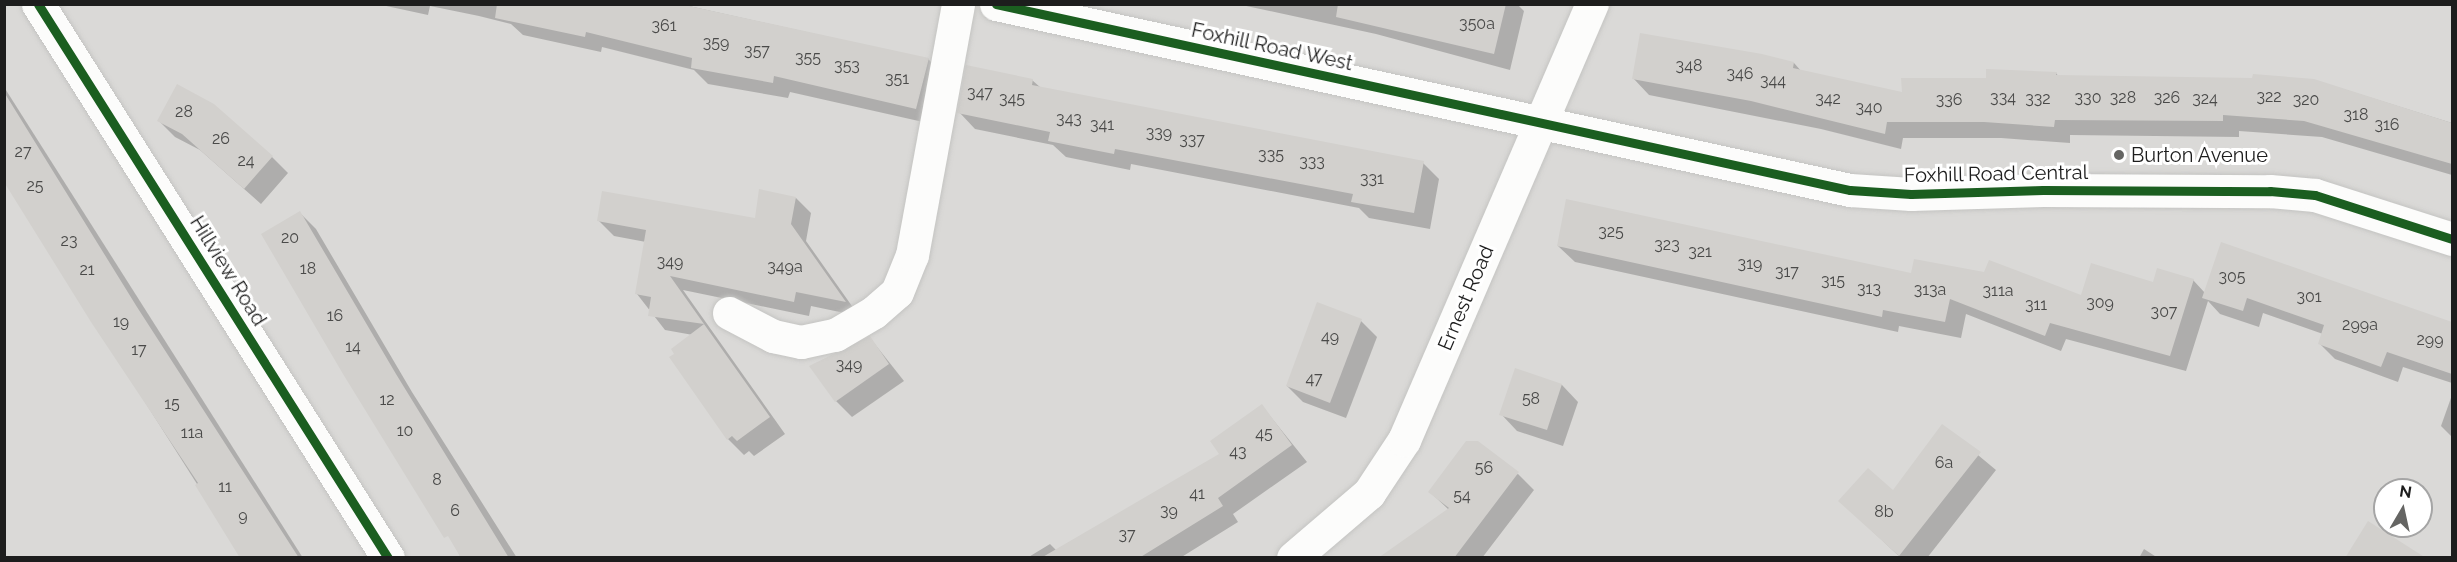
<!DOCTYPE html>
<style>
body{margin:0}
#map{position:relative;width:2457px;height:562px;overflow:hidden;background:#ebeae6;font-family:Raleway,sans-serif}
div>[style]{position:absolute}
.residential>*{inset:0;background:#dad9d7}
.shadow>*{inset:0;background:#0003}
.building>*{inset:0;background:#d2d0cd}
.roads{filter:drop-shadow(0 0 2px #c4c4c2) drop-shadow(0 0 2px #c4c4c2)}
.minor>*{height:33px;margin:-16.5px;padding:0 16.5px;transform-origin:16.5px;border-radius:16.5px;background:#fcfcfb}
.cycleway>*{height:9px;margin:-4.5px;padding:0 4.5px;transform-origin:4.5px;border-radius:4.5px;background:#1b5e20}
.dots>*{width:16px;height:16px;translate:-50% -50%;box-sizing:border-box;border:3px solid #fff;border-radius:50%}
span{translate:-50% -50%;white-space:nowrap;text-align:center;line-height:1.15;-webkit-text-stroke:6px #fff;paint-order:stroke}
.number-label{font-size:16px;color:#4a4a49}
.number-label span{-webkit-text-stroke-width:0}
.street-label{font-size:20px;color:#1d1d1d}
.poi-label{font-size:20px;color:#1d1d1d}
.left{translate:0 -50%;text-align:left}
.frame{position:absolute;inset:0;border:6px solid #1d1d1d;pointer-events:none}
.north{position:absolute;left:2373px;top:478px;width:60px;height:60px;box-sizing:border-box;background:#fff;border:2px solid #a5a5a5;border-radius:50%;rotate:9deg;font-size:16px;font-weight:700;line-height:24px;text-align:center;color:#1d1d1d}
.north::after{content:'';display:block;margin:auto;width:21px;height:27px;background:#656563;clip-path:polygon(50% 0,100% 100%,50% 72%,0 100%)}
</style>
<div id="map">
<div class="residential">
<i style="clip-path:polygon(evenodd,4px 5px,2452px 5px,2452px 557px,5px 557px,4px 5px,2385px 490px,2421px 490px,2421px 526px,2385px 526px,2385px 490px)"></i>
</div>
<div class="shadow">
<i style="clip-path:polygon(377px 4px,680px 4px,928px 59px,945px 75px,932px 124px,790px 92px,788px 98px,708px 84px,694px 70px,602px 47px,601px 52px,523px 35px,511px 24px,479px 16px,430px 6px,428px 15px)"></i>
<i style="clip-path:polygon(1237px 4px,1517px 4px,1524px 11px,1510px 70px,1376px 34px)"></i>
<i style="clip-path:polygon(1794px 63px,1802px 72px,1903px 94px,2056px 73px,2059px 77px,2314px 80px,2452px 123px,2452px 175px,2322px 137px,2239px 131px,2239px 137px,2070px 135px,2070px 143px,2001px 138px,1903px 138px,1901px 149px,1821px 129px,1649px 95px,1633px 78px)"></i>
<i style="clip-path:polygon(1032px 80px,1041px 88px,1423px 163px,1439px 179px,1430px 229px,1369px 218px,1359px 208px,1131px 164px,1130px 170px,1066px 157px,1053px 145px,975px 129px,959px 112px)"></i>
<i style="clip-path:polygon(4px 87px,303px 558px,244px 558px,4px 180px)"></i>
<i style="clip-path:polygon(159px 121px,272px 157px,288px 173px,261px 204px,200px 150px,175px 137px)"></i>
<i style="clip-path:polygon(796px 198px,811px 213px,806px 241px,859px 316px,811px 306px,809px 316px,683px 290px,785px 434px,754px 456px,749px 451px,744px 455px,728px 439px,693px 335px,665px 330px,637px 294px,646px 242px,614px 236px,598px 220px,756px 219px)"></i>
<i style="clip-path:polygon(300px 213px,316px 229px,412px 392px,517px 558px,461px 558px)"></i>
<i style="clip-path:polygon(1558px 246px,1912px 275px,2082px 297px,2193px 280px,2205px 293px,2417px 314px,2452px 324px,2452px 383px,2403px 367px,2398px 382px,2335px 359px,2319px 343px,2323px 334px,2263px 313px,2259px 327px,2220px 314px,2208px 301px,2186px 371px,2066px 339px,2061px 351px,1966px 314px,1961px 338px,1899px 326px,1898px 332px,1575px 262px)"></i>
<i style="clip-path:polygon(1361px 321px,1377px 337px,1346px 418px,1303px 402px,1287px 386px)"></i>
<i style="clip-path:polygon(870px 338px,904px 381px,852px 417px,836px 401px)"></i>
<i style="clip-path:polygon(1516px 370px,1562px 385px,1578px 402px,1563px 446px,1517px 431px,1501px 414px)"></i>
<i style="clip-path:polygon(2452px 395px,2452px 437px,2441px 426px)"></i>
<i style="clip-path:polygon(1262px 406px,1307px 462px,1233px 514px,1238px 522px,1180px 558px,1027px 558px,1050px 544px,1056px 550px,1222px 454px)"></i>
<i style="clip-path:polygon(1943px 426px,1996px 470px,1927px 558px,1901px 558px,1840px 501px,1893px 492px)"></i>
<i style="clip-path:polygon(1518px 474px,1534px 490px,1482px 558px,1380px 558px,1449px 510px,1430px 492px)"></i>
<i style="clip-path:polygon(2144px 549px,2158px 558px,2139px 558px)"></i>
</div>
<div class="building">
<i style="clip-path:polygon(497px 4px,680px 4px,929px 58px,916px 109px,774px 76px,773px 83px,691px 68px,692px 58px,586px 32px,585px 37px,495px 18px)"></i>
<i style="clip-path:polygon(1338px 4px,1506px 4px,1494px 54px,1336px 17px)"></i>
<i style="clip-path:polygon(1640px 33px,1762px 54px,1794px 62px,1793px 68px,1902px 92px,1901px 78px,1986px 78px,1986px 69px,2057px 72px,2056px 75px,2252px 78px,2253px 74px,2314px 79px,2452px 123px,2452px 164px,2304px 121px,2223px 115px,2223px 121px,2055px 120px,2054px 127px,1984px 122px,1887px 122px,1885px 134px,1751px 101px,1632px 79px)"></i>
<i style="clip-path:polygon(966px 65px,1033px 79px,1032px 85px,1424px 161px,1414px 213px,1351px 202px,1353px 194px,1115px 149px,1114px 154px,1048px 141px,1050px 132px,957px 113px)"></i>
<i style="clip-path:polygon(177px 84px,214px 104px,273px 156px,244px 189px,182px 134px,157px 121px)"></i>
<i style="clip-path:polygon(4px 92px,137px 307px,299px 558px,240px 558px,195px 485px,198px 483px,91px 322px,4px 182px)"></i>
<i style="clip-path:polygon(759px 189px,796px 197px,791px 224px,846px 302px,796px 292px,794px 302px,670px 276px,704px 324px,648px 316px,651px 297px,635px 294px,646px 230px,597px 221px,602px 191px,755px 218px)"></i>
<i style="clip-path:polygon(1566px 199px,1911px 273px,1914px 259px,1984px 272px,1989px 260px,2081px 295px,2091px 263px,2153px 282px,2157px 268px,2194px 279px,2170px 356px,2050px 323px,2045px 336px,1950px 299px,1945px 322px,1883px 310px,1882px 317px,1557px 246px)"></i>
<i style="clip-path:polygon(300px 211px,396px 374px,509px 558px,461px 558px,448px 536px,444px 538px,343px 374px,261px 234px)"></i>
<i style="clip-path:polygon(2221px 242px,2452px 322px,2452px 374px,2387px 352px,2381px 367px,2318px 344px,2324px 325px,2247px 298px,2243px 311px,2202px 298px)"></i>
<i style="clip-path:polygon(1317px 302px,1362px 319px,1330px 403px,1286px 386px)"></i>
<i style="clip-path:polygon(704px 324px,770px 417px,737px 441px,732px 436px,727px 440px,669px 357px,674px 354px,671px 349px)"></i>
<i style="clip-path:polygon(870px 336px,889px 364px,835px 402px,809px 366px)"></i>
<i style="clip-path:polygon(1515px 368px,1562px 384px,1547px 430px,1499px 415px)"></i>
<i style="clip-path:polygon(1262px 404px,1292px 445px,1218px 498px,1223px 506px,1139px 558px,1041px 558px,1219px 454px,1210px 441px)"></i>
<i style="clip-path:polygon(1942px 424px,1981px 452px,1899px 556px,1838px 501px,1868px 468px,1893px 490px)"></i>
<i style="clip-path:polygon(1466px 441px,1478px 441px,1519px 472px,1454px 558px,1378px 558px,1449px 508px,1428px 492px)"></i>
<i style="clip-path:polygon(2368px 521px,2426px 558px,2345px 558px)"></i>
</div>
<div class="roads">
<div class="minor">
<i style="left:38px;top:4px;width:655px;rotate:57.72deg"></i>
<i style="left:996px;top:4px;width:874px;rotate:12.29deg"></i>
<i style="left:1850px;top:190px;width:61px;rotate:3.8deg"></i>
<i style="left:1911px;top:194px;width:132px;rotate:-1.7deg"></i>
<i style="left:2043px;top:190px;width:227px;rotate:0.3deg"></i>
<i style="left:2270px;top:191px;width:45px;rotate:5.1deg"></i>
<i style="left:2315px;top:195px;width:144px;rotate:17.8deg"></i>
<i style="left:729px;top:313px;width:50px;rotate:27.6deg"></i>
<i style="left:773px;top:336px;width:29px;rotate:12deg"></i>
<i style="left:801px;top:342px;width:35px;rotate:-12deg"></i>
<i style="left:835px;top:335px;width:45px;rotate:-30.5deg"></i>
<i style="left:874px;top:312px;width:30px;rotate:-41deg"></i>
<i style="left:897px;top:292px;width:40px;rotate:-68deg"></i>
<i style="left:912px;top:255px;width:255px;rotate:-79.6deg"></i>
<i style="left:1293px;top:558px;width:100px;rotate:-40.5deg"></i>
<i style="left:1369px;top:493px;width:64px;rotate:-56.6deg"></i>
<i style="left:1404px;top:440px;width:475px;rotate:-66.7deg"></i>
</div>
</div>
<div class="cycleway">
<i style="left:38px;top:4px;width:655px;rotate:57.72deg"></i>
<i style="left:996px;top:4px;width:874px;rotate:12.29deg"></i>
<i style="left:1850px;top:190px;width:61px;rotate:3.8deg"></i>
<i style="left:1911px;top:194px;width:132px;rotate:-1.7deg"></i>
<i style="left:2043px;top:190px;width:227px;rotate:0.3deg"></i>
<i style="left:2270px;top:191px;width:45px;rotate:5.1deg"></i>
<i style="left:2315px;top:195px;width:144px;rotate:17.8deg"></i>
</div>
<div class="dots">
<i style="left:2119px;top:155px;background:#656563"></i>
</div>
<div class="number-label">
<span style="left:1477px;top:24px">350a</span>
<span style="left:664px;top:26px">361</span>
<span style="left:716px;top:43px">359</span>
<span style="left:757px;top:51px">357</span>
<span style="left:808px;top:58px">355</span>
<span style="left:847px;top:66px">353</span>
<span style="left:1689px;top:66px">348</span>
<span style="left:1740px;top:74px">346</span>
<span style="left:897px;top:79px">351</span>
<span style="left:1773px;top:81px">344</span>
<span style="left:980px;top:93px">347</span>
<span style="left:2269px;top:97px">322</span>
<span style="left:2003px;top:98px">334</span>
<span style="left:2088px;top:98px">330</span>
<span style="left:2123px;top:98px">328</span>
<span style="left:2167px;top:98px">326</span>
<span style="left:1012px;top:99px">345</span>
<span style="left:1828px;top:99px">342</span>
<span style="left:2038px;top:99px">332</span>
<span style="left:2205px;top:99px">324</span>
<span style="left:1949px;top:100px">336</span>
<span style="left:2306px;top:100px">320</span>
<span style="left:1869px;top:108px">340</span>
<span style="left:184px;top:112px">28</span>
<span style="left:2356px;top:115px">318</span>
<span style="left:1069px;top:119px">343</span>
<span style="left:1102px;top:125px">341</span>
<span style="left:2387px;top:125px">316</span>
<span style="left:1159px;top:133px">339</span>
<span style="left:221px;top:139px">26</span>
<span style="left:1192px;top:140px">337</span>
<span style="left:23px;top:152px">27</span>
<span style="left:1271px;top:155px">335</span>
<span style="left:246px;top:161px">24</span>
<span style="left:1312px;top:162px">333</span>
<span style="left:1372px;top:179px">331</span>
<span style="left:35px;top:186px">25</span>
<span style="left:1611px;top:232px">325</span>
<span style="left:290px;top:238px">20</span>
<span style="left:69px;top:241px">23</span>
<span style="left:1667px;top:245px">323</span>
<span style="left:1700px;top:252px">321</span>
<span style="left:670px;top:262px">349</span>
<span style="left:1750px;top:264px">319</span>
<span style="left:785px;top:267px">349a</span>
<span style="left:308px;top:269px">18</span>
<span style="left:87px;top:270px">21</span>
<span style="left:1787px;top:272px">317</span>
<span style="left:2232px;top:277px">305</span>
<span style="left:1833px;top:281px">315</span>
<span style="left:1869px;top:289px">313</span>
<span style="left:1930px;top:290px">313a</span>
<span style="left:1998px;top:291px">311a</span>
<span style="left:2309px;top:297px">301</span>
<span style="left:2100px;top:303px">309</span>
<span style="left:2036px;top:305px">311</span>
<span style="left:2164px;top:312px">307</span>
<span style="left:335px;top:316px">16</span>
<span style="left:121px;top:322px">19</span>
<span style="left:2360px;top:325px">299a</span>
<span style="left:1330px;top:337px">49</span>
<span style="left:2430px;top:340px">299</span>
<span style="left:353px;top:347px">14</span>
<span style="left:139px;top:350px">17</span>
<span style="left:849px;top:365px">349</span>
<span style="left:1314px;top:379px">47</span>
<span style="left:1531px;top:399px">58</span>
<span style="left:387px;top:400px">12</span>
<span style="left:172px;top:404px">15</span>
<span style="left:405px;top:431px">10</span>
<span style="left:192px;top:433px">11a</span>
<span style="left:1264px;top:434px">45</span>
<span style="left:1238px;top:452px">43</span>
<span style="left:1944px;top:463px">6a</span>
<span style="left:1484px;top:468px">56</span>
<span style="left:437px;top:480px">8</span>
<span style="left:225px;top:487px">11</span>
<span style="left:1197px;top:494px">41</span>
<span style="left:1462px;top:496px">54</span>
<span style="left:455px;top:511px">6</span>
<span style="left:1169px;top:511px">39</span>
<span style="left:1884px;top:512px">8b</span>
<span style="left:243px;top:516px">9</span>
<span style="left:1127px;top:535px">37</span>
</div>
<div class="street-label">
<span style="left:1272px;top:47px;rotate:12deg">Foxhill Road West</span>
<span style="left:1996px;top:174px;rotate:-1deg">Foxhill Road Central</span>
<span style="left:228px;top:271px;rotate:58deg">Hillview Road</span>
<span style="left:1466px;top:298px;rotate:-67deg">Ernest Road</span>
</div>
<div class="poi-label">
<span class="left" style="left:2131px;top:155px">Burton Avenue</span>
</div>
<div class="frame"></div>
<div class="north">N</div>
</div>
